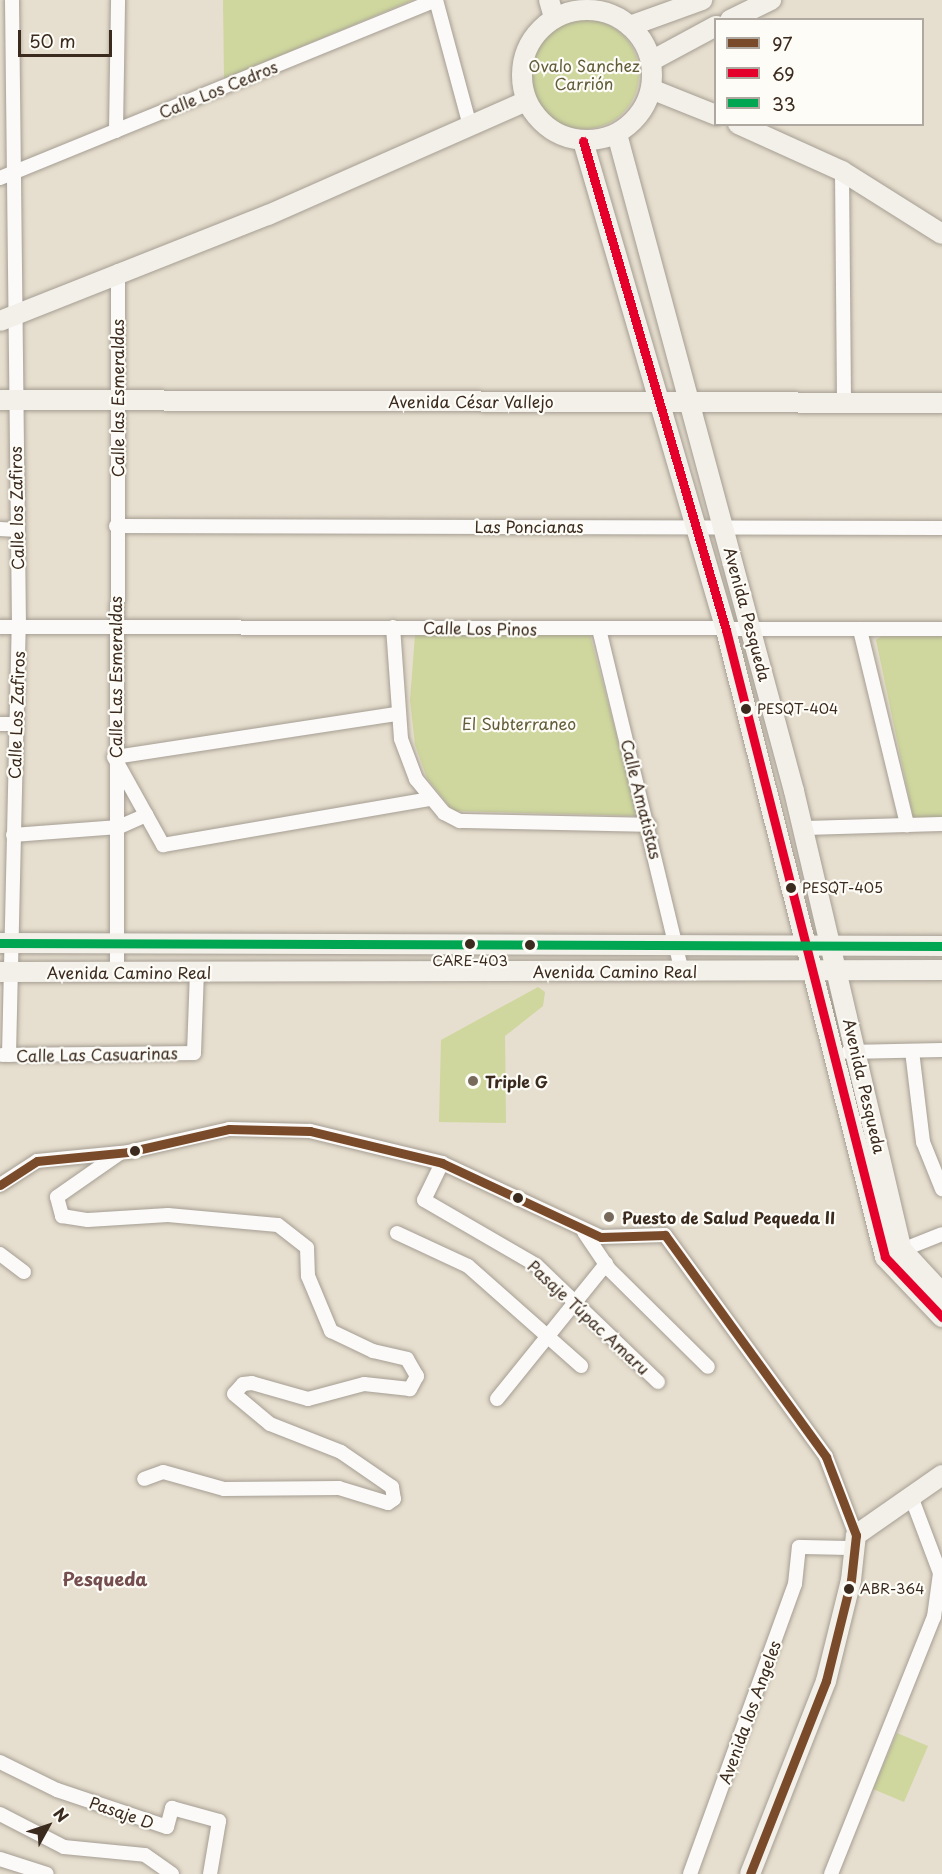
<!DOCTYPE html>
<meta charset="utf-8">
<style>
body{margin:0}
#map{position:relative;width:942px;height:1874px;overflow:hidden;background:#e6dece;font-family:"Playpen Sans",sans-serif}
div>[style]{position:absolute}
.green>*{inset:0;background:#cfd79e}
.round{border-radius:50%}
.roads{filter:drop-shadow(0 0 2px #a59e93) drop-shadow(0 0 2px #a59e93)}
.street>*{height:14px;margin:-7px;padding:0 7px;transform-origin:7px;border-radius:7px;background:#fbfaf8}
.secondary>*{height:20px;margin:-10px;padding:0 10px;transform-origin:10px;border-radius:10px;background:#f3f0e9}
.secondary>.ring{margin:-10px;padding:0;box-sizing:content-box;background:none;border:20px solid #f3f0e9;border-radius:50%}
.bus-1>*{height:9px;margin:-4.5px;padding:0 4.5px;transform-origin:4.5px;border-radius:4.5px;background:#7a4b2a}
.bus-2>*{height:9px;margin:-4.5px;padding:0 4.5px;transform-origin:4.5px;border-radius:4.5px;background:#e4002b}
.bus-3>*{height:9px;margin:-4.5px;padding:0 4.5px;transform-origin:4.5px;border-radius:4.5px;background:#00a651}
.dots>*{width:16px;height:16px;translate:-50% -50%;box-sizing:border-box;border:3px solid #fdfcf7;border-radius:50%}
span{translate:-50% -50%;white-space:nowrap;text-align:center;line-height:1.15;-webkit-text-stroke:4.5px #fdfcf7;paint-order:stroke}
.bus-label{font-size:14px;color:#3b2a1e}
.left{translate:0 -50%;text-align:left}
.park-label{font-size:16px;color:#625c38}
.street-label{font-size:16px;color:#3b2a1e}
.poi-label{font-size:16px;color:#3b2a1e;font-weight:700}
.neighbourhood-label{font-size:18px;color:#754e4f;font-weight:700}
.legend{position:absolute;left:714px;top:18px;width:210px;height:108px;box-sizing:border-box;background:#fdfcf7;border:2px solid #afa8a0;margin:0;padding:8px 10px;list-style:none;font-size:18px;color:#3b2a1e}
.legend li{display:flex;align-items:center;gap:12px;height:30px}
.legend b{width:30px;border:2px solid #afa8a0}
.north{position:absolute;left:18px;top:1796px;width:60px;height:60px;-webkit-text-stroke:4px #fdfcf7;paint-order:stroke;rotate:50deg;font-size:16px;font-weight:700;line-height:24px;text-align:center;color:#3b2a1e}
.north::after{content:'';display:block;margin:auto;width:21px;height:27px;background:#3b2a1e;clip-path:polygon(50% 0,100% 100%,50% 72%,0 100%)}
.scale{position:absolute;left:18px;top:30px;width:94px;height:27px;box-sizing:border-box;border:3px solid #3b2a1e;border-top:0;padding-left:8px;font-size:18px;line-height:21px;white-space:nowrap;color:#3b2a1e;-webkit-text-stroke:4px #fdfcf7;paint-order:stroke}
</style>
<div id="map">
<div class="green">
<i style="clip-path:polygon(223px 0,413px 0,224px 79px)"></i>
<i class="round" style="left:529px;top:19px;width:110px;height:110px"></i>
<i style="clip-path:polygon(942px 634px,942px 819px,914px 821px,876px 640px,883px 635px)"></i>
<i style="clip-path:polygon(415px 635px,590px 635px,638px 816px,453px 811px,427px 778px,415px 745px,410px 700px)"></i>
<i style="clip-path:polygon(538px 987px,545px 992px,543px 1006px,505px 1036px,506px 1123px,439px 1122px,441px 1040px)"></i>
<i style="clip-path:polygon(897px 1733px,928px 1746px,904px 1802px,873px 1789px)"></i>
</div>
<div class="roads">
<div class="street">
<i style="left:436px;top:0;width:131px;rotate:74.9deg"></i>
<i style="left:116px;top:131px;width:131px;rotate:-89.1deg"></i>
<i style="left:842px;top:171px;width:231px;rotate:89.5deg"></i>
<i style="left:0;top:178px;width:471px;rotate:-22.2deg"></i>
<i style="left:116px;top:526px;width:826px;rotate:0.14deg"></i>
<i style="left:0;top:529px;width:17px;rotate:3deg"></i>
<i style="left:0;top:627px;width:942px;rotate:0.12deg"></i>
<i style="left:393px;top:627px;width:112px;rotate:85.9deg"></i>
<i style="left:401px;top:739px;width:43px;rotate:69.4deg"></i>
<i style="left:416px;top:779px;width:44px;rotate:50.5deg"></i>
<i style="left:444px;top:813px;width:18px;rotate:27deg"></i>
<i style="left:460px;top:821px;width:189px;rotate:1.2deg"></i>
<i style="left:599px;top:629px;width:352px;rotate:76.4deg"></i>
<i style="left:860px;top:630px;width:201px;rotate:76.4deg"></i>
<i style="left:396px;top:714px;width:285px;rotate:171.3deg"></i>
<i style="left:114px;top:757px;width:101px;rotate:60.9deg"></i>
<i style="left:163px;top:845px;width:270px;rotate:-9.8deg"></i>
<i style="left:0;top:724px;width:16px"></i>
<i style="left:804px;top:828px;width:138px;rotate:-1.7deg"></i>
<i style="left:13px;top:835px;width:106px;rotate:-4.3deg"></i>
<i style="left:119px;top:827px;width:30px;rotate:-24deg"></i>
<i style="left:117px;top:972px;width:701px;rotate:-89.92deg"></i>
<i style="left:912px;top:1051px;width:92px;rotate:83.1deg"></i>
<i style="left:923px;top:1142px;width:51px;rotate:68deg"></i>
<i style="left:848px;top:1052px;width:94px;rotate:-1.2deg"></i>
<i style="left:2px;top:1055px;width:192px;rotate:-0.6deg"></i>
<i style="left:194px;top:1053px;width:80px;rotate:-87.9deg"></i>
<i style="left:9px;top:1055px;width:428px;rotate:-88.7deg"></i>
<i style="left:19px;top:627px;width:627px;rotate:-90.64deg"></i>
<i style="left:120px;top:1153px;width:77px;rotate:145.1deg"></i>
<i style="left:57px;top:1197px;width:20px;rotate:75deg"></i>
<i style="left:62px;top:1216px;width:26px;rotate:9deg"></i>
<i style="left:88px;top:1220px;width:80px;rotate:-3.6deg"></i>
<i style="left:168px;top:1215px;width:110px;rotate:5.2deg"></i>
<i style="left:278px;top:1225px;width:37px;rotate:38deg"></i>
<i style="left:307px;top:1248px;width:28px;rotate:88deg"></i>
<i style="left:308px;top:1276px;width:60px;rotate:67.3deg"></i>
<i style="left:331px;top:1331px;width:47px;rotate:25.5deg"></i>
<i style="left:373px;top:1351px;width:35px;rotate:13deg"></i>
<i style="left:407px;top:1359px;width:20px;rotate:60deg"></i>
<i style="left:417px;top:1376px;width:15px;rotate:118deg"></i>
<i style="left:410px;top:1389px;width:46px;rotate:-173.8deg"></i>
<i style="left:364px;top:1384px;width:58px;rotate:165deg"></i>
<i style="left:308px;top:1399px;width:58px;rotate:-164.1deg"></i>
<i style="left:252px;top:1383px;width:9px;rotate:174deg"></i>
<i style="left:243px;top:1384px;width:13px;rotate:132deg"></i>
<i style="left:234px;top:1394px;width:47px;rotate:39.8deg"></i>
<i style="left:270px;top:1424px;width:76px;rotate:21.5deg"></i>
<i style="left:341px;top:1452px;width:62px;rotate:34.5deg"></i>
<i style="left:392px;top:1487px;width:12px;rotate:81deg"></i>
<i style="left:394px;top:1499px;width:7px;rotate:146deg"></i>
<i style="left:388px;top:1503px;width:51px;rotate:-163deg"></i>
<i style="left:339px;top:1488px;width:115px;rotate:179.5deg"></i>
<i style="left:224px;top:1489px;width:63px;rotate:-164.4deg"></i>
<i style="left:163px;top:1472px;width:20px;rotate:160deg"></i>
<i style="left:442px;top:1163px;width:41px;rotate:115.9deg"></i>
<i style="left:424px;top:1200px;width:129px;rotate:30.1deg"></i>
<i style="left:536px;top:1265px;width:169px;rotate:43.8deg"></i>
<i style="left:0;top:1185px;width:44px;rotate:-33deg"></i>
<i style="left:37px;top:1161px;width:91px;rotate:-5.6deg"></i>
<i style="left:128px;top:1152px;width:104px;rotate:-12.8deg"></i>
<i style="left:229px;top:1129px;width:81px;rotate:1.4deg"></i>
<i style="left:310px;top:1131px;width:136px;rotate:13.6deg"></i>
<i style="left:442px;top:1163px;width:175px;rotate:25deg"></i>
<i style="left:601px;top:1237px;width:64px;rotate:-1.8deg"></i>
<i style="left:665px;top:1235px;width:274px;rotate:54deg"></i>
<i style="left:826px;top:1457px;width:84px;rotate:69deg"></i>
<i style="left:584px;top:1232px;width:45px;rotate:56deg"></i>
<i style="left:609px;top:1269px;width:139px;rotate:44.7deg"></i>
<i style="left:397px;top:1233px;width:78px;rotate:24.9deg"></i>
<i style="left:468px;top:1266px;width:151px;rotate:41.5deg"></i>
<i style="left:897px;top:1252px;width:48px;rotate:-21.8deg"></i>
<i style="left:0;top:1254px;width:30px;rotate:37deg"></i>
<i style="left:497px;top:1399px;width:174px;rotate:-51.1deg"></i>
<i style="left:0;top:1762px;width:64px;rotate:26.2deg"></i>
<i style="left:57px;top:1790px;width:116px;rotate:18.6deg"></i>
<i style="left:167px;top:1827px;width:20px;rotate:-75deg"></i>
<i style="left:172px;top:1808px;width:49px;rotate:15.5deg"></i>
<i style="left:219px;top:1821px;width:54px;rotate:99.6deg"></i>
<i style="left:0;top:1814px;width:72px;rotate:27.3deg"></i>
<i style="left:64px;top:1847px;width:81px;rotate:5.6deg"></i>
<i style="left:145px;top:1855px;width:33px;rotate:35deg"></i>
<i style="left:0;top:1859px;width:49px;rotate:17.7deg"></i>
<i style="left:690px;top:1874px;width:308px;rotate:-70.1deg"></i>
<i style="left:795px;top:1584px;width:37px;rotate:-84deg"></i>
<i style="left:799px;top:1547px;width:54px;rotate:1.1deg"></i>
<i style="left:831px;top:1874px;width:277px;rotate:-68.2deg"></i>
<i style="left:934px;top:1617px;width:44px;rotate:-82.2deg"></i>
<i style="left:940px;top:1573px;width:79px;rotate:-110.7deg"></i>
</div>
<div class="secondary">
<i style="left:549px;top:0;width:19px;rotate:74deg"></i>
<i class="ring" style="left:522px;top:10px;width:110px;height:110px"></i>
<i style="left:730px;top:20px;width:46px;rotate:-26deg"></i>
<i style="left:630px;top:26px;width:77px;rotate:-19.9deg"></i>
<i style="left:651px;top:61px;width:74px;rotate:-28.3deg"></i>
<i style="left:651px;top:89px;width:70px;rotate:21.8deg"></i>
<i style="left:738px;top:124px;width:114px;rotate:24.3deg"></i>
<i style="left:842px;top:171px;width:118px;rotate:32.2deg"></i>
<i style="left:617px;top:134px;width:680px;rotate:74.92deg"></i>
<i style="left:794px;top:791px;width:472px;rotate:76.8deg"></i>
<i style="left:902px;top:1250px;width:59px;rotate:47.1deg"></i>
<i style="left:583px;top:141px;width:509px;rotate:73.7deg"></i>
<i style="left:726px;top:630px;width:647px;rotate:75.77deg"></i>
<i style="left:885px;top:1257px;width:83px;rotate:46.5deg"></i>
<i style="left:0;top:321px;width:288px;rotate:-21.6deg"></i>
<i style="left:268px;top:215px;width:282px;rotate:-23.8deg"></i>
<i style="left:0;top:400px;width:942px;rotate:0.18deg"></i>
<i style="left:0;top:943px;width:942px;rotate:0.18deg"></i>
<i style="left:0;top:972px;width:942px;rotate:-0.12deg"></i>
<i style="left:750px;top:1874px;width:207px;rotate:-68.5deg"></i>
<i style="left:826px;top:1681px;width:104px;rotate:-76.1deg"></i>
<i style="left:851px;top:1580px;width:45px;rotate:-83.7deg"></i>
<i style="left:856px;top:1535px;width:105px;rotate:-34.9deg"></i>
</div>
</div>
<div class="bus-1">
<i style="left:0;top:1185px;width:44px;rotate:-33deg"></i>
<i style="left:37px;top:1161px;width:91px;rotate:-5.6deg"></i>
<i style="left:128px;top:1152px;width:104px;rotate:-12.8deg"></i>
<i style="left:229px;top:1129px;width:81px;rotate:1.4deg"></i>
<i style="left:310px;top:1131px;width:136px;rotate:13.6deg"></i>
<i style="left:442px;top:1163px;width:175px;rotate:25deg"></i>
<i style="left:601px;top:1237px;width:64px;rotate:-1.8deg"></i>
<i style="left:665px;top:1235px;width:274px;rotate:54deg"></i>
<i style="left:826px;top:1457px;width:84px;rotate:69deg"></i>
<i style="left:856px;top:1535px;width:45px;rotate:96.3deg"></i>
<i style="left:851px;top:1580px;width:104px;rotate:103.9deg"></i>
<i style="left:826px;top:1681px;width:207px;rotate:111.5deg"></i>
</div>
<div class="bus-2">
<i style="left:583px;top:141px;width:509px;rotate:73.7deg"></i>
<i style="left:726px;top:630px;width:647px;rotate:75.77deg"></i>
<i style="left:885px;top:1257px;width:83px;rotate:46.5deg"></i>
</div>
<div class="bus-3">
<i style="left:0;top:943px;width:942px;rotate:0.18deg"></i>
</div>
<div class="dots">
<i style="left:746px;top:709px;background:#3b2a1e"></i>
<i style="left:791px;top:888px;background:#3b2a1e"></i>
<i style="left:470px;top:944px;background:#3b2a1e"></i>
<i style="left:530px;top:945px;background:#3b2a1e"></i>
<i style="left:473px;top:1081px;background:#77695c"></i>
<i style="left:135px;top:1151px;background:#3b2a1e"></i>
<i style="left:518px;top:1198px;background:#3b2a1e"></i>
<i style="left:609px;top:1217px;background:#77695c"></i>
<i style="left:849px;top:1589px;background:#3b2a1e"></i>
</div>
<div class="bus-label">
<span class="left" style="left:757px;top:709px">PESQT-404</span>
<span class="left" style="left:802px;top:888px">PESQT-405</span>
<span style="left:470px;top:961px">CARE-403</span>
<span class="left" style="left:860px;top:1589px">ABR-364</span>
</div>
<div class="park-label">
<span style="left:584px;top:74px">Ovalo Sanchez<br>Carrión</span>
<span style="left:519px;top:723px">El Subterraneo</span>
</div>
<div class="street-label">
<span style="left:218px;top:89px;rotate:-22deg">Calle Los Cedros</span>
<span style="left:117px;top:398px;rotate:-90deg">Calle las Esmeraldas</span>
<span style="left:471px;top:401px">Avenida César Vallejo</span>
<span style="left:16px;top:508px;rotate:-91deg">Calle los Zafiros</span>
<span style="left:529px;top:526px">Las Poncianas</span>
<span style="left:748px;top:614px;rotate:75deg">Avenida Pesqueda</span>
<span style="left:480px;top:628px;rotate:1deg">Calle Los Pinos</span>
<span style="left:115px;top:677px;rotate:-90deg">Calle Las Esmeraldas</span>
<span style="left:16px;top:715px;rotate:-88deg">Calle Los Zafiros</span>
<span style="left:642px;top:799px;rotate:76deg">Calle Amatistas</span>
<span style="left:615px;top:971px">Avenida Camino Real</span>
<span style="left:129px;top:972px">Avenida Camino Real</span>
<span style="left:97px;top:1054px;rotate:-1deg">Calle Las Casuarinas</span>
<span style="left:865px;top:1086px;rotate:77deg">Avenida Pesqueda</span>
<span style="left:589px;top:1317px;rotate:43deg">Pasaje Túpac Amaru</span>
<span style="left:749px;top:1712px;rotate:-70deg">Avenida los Angeles</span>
<span style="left:122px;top:1812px;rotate:19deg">Pasaje D</span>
</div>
<div class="poi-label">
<span class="left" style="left:485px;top:1081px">Triple G</span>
<span class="left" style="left:622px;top:1217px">Puesto de Salud Pequeda II</span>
</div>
<div class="neighbourhood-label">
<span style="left:105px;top:1579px">Pesqueda</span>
</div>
<ul class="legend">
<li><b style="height:8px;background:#7a4b2a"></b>97</li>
<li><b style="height:8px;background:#e4002b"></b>69</li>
<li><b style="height:8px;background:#00a651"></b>33</li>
</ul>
<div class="north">N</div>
<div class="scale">50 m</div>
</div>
